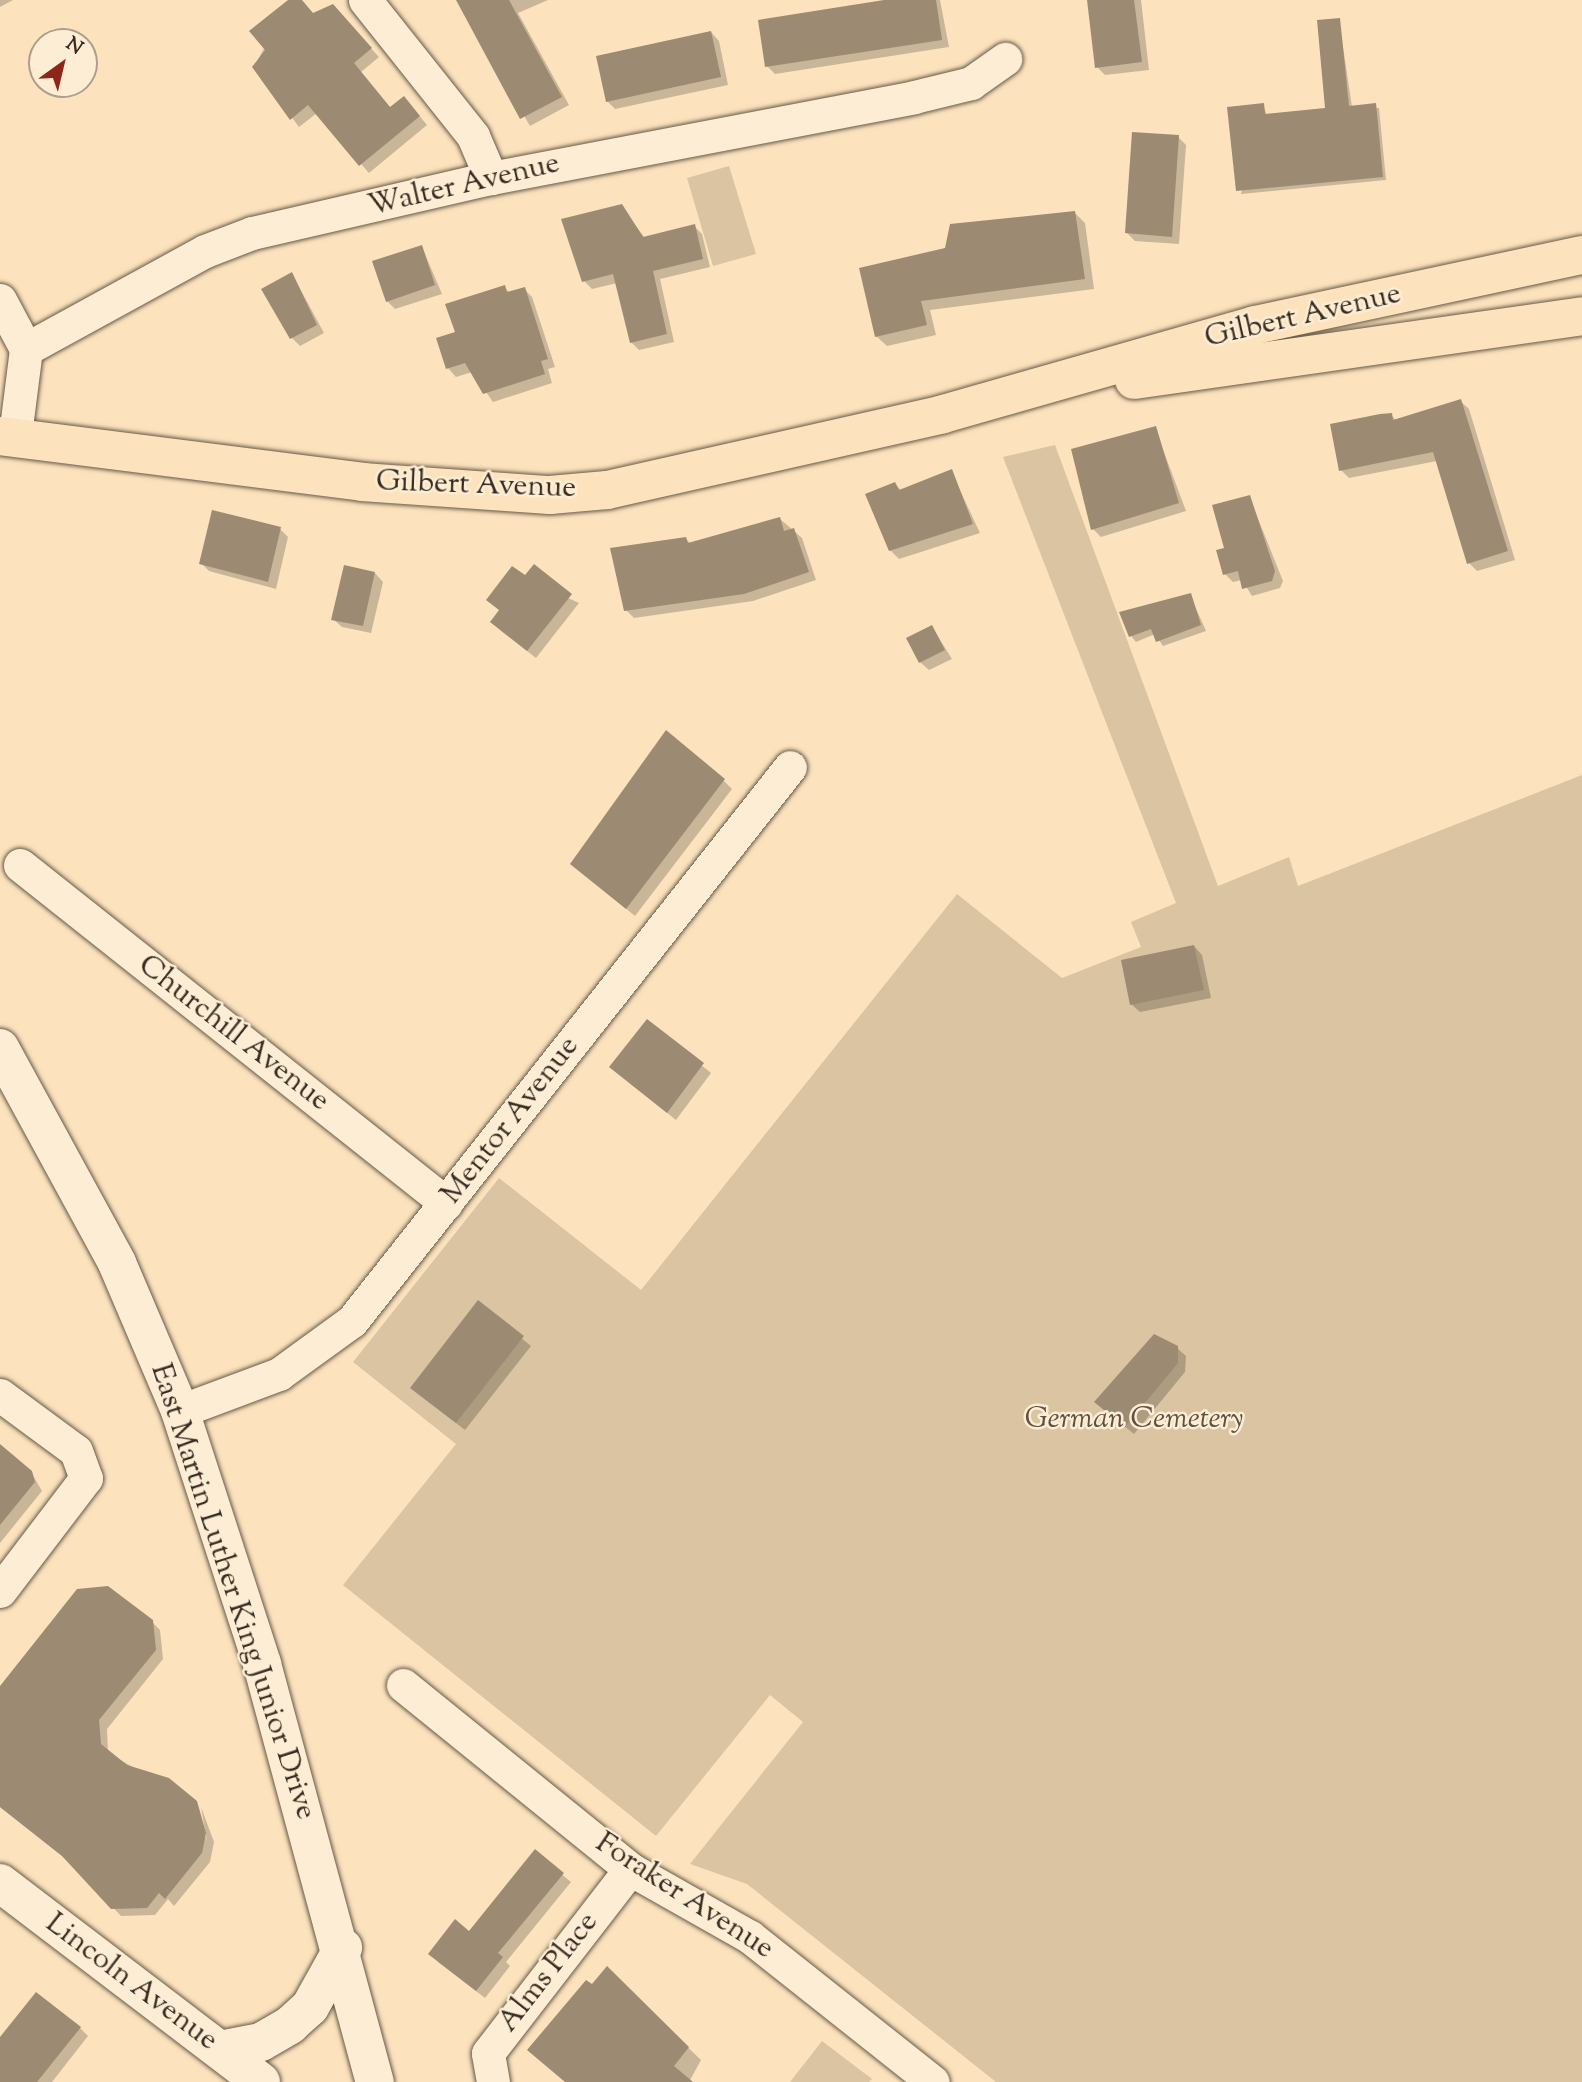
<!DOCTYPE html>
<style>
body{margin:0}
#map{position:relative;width:1582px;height:2082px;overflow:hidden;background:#fce3bd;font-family:"Sorts Mill Goudy",serif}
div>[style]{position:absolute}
.green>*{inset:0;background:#dac4a2}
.shadow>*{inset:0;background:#0003}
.building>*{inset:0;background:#9c8b72}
.roads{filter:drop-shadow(0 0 2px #675948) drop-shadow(0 0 2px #675948)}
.minor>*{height:33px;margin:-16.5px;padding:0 16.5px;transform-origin:16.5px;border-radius:16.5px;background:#fdedd4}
.tertiary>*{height:38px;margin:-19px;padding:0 19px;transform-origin:19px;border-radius:19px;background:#fdedd4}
.secondary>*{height:38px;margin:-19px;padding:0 19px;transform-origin:19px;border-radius:19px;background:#fdedd4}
.primary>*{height:38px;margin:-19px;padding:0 19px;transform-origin:19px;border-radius:19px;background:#fce3bd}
span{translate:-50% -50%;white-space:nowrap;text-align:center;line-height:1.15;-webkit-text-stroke:5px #fdedd4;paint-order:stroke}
.street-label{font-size:30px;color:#352b21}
.park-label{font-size:30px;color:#5e5141;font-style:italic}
.north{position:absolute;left:28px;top:28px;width:70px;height:70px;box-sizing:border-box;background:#fdedd4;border:2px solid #ad9f8c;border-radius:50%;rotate:34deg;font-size:19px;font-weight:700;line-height:28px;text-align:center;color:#352b21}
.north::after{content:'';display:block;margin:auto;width:24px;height:32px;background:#8f2418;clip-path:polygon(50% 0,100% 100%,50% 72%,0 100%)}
</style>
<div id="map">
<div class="green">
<i style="clip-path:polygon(729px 166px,756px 254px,713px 266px,687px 178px)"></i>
<i style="clip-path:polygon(1055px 445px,1218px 886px,1289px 857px,1298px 886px,1582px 775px,1582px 2082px,996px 2082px,747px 1884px,690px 1864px,803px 1722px,770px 1695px,656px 1836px,343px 1585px,456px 1444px,353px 1362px,499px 1178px,641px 1290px,957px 894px,1062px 978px,1141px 947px,1131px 922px,1176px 903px,1003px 457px)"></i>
<i style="clip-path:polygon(822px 2041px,872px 2079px,869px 2082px,790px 2082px)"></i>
</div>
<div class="shadow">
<i style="clip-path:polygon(0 0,13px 0,0 7px)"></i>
<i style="clip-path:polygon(290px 0,301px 0,314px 15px,332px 6px,379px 57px,361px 72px,391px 109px,412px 107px,427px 125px,369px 173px,317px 113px,299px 127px,254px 67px)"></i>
<i style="clip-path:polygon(457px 0,548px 0,518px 13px,569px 105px,530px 126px)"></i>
<i style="clip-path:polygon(897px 0,940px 0,949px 47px,775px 74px,767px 66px)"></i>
<i style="clip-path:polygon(1089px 0,1141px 0,1149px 70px,1105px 75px,1097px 67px)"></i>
<i style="clip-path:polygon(1339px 20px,1352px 107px,1379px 108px,1386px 180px,1241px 194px,1263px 105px,1267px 115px,1327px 110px)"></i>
<i style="clip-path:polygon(711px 32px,719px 41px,728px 85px,615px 109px,607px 101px)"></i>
<i style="clip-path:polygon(1178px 137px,1186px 145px,1179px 244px,1135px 241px,1127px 233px)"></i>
<i style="clip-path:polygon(621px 206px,645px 238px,694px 226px,702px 234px,710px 267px,660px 279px,674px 342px,639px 350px,631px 342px,617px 283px,592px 289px,584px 281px)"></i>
<i style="clip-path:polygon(1075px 213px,1085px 223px,1094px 289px,930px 310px,936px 335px,887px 346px,876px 336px,946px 250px)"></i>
<i style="clip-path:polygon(422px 247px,442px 294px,395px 309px,387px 301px)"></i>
<i style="clip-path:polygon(292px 274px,324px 333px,300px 346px,292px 338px)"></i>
<i style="clip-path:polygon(504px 287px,510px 293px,524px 289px,532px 297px,555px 367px,548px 369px,552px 383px,493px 402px,472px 372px,456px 377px,448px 368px,457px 333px)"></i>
<i style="clip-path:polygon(1460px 401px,1469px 409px,1515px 560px,1477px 571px,1469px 563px,1437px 461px,1349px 478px,1341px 470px,1391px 415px,1397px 421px)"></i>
<i style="clip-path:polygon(1155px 428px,1186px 511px,1101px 537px,1093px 529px)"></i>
<i style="clip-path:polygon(951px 471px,980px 533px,899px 559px,890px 550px,895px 484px,902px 491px)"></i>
<i style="clip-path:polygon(1249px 496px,1283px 581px,1280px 588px,1252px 596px,1242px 580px,1233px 582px,1225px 574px,1226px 549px)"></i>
<i style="clip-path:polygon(779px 518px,802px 538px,816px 580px,753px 601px,634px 618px,626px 610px,686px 539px,691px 544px)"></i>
<i style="clip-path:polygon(280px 529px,288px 537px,276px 589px,209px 571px,201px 563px)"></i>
<i style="clip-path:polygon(375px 573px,383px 582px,371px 633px,342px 627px,333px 619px)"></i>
<i style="clip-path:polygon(525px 578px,579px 603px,536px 658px,500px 630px)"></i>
<i style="clip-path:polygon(1190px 595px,1206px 631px,1163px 646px,1155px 634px,1136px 642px,1131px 636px)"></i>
<i style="clip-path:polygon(932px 627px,952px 659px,929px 670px,920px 662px)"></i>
<i style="clip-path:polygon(724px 781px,732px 789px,635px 916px,572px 864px)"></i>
<i style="clip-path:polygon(1194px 946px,1202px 955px,1211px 998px,1140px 1012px,1131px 1004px)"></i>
<i style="clip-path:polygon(647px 1021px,711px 1073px,676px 1120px,620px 1075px)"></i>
<i style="clip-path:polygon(478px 1303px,531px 1346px,465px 1430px,421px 1396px)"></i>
<i style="clip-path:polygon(1177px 1348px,1186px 1356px,1185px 1372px,1134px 1434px,1104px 1410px)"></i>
<i style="clip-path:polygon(0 1460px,31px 1472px,42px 1491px,0 1543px)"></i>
<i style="clip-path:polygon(151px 1621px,160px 1630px,163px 1659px,107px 1729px,108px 1753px,195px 1802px,207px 1842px,201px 1807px,214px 1842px,210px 1862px,174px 1906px,168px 1899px,155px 1915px,121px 1916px,71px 1863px,0 1807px,0 1689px)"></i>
<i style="clip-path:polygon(535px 1852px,571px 1882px,506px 1962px,510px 1966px,485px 1998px,438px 1962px,470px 1933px)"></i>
<i style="clip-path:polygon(607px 1969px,701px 2060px,689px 2082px,565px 2082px,592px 1987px)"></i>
<i style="clip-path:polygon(80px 2028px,88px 2036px,52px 2082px,0 2082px,0 2040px)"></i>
</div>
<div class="building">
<i style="clip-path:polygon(288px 0,302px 0,313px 13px,333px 4px,372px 48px,354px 63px,390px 107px,404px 96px,420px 116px,359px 166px,308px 105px,290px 120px,252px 67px,265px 50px,249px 31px)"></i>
<i style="clip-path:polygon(456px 0,509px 0,562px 97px,520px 119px)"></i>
<i style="clip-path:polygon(884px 0,936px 0,942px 40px,765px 67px,758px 20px)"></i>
<i style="clip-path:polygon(1087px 0,1134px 0,1142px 62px,1095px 68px)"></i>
<i style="clip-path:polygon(1340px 18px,1349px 106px,1376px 103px,1383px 177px,1236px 191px,1227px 107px,1264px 103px,1265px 114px,1325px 108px,1317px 20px)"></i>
<i style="clip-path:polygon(711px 31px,721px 77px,606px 102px,596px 56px)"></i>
<i style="clip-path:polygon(1132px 132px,1179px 135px,1172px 237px,1125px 233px)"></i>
<i style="clip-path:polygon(622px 204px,643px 237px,695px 224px,703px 259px,653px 271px,667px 334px,630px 343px,613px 274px,582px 282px,561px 219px)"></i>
<i style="clip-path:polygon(1075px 211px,1085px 279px,921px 301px,927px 325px,875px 337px,859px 268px,945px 248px,950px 224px)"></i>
<i style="clip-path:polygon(422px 245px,435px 285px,386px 302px,372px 261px)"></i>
<i style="clip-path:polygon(292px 272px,317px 325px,290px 339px,261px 289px)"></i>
<i style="clip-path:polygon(505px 285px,507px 292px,525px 287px,548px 359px,541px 361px,545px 374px,483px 394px,465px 363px,446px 369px,436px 338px,455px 332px,445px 304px)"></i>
<i style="clip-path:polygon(1461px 399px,1508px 551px,1467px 564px,1433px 452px,1339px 471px,1330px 424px,1380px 414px,1392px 413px,1393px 420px)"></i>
<i style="clip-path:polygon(1156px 426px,1179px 503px,1091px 530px,1071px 449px)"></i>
<i style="clip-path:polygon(952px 469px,973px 524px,889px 551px,865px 494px,895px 482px,899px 490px)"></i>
<i style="clip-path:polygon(1250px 495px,1275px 571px,1272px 581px,1242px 589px,1238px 571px,1223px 575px,1216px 550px,1224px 548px,1212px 505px)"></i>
<i style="clip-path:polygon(212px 510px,281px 527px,268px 582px,199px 564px)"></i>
<i style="clip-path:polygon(780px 517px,784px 531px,794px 528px,809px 572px,744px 594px,624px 611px,610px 548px,686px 537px,688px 543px)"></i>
<i style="clip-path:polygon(534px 564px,572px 594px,527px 651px,490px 622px,499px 610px,486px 600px,512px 566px,525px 575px)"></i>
<i style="clip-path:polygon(344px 565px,375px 572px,363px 626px,331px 620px)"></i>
<i style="clip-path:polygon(1191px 593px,1201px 625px,1156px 642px,1151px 629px,1129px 637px,1119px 612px)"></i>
<i style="clip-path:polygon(932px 625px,945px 650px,919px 663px,906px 638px)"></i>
<i style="clip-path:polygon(666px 730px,725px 779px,626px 909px,570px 864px)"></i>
<i style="clip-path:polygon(1194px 945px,1204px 990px,1130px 1005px,1121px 960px)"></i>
<i style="clip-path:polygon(647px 1019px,704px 1063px,667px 1113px,609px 1067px)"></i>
<i style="clip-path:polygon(478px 1300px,524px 1336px,456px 1423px,410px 1388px)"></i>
<i style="clip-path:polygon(1154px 1334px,1178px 1346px,1178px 1363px,1125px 1427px,1094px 1402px)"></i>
<i style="clip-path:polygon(0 1444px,32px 1471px,35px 1482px,0 1525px)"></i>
<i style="clip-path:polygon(108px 1586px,153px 1620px,156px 1650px,99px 1720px,101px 1744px,127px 1765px,169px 1778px,197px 1801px,206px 1833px,202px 1853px,165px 1899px,159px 1893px,147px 1908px,111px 1909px,62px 1856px,0 1807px,0 1686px,77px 1589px)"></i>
<i style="clip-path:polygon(535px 1849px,564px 1873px,498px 1953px,503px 1957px,476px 1991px,428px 1954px,455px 1919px,469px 1931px)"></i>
<i style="clip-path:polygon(607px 1966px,689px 2047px,674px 2066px,693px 2082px,565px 2082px,527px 2050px,586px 1980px,592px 1984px)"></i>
<i style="clip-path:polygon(36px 1992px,81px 2027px,37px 2082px,0 2082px,0 2037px)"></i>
</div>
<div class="roads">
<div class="minor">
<i style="left:365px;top:0;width:174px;rotate:51.5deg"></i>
<i style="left:473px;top:136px;width:46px;rotate:66.8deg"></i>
<i style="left:0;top:300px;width:55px;rotate:62deg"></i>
<i style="left:15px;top:435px;width:87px;rotate:-82.7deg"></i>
<i style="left:26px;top:349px;width:204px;rotate:-28.7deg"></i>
<i style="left:205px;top:251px;width:50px;rotate:-21deg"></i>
<i style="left:252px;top:233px;width:245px;rotate:-13deg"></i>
<i style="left:491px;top:178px;width:431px;rotate:-10.8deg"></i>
<i style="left:914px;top:97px;width:59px;rotate:-13.8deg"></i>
<i style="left:971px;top:83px;width:42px;rotate:-35.2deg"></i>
<i style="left:20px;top:865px;width:544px;rotate:38.43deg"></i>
<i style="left:0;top:1395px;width:94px;rotate:36.4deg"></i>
<i style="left:76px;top:1451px;width:29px;rotate:70deg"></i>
<i style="left:86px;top:1478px;width:142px;rotate:127.3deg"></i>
<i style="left:180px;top:1411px;width:106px;rotate:-20.5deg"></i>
<i style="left:279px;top:1374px;width:90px;rotate:-36deg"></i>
<i style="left:352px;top:1321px;width:706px;rotate:-51.67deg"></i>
<i style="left:403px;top:1685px;width:292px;rotate:39deg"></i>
<i style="left:630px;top:1869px;width:138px;rotate:29.5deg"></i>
<i style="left:750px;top:1937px;width:233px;rotate:38.4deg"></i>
<i style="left:493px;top:2082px;width:29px;rotate:-100deg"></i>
<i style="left:488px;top:2053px;width:232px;rotate:-52.3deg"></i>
</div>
<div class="tertiary">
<i style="left:0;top:1883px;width:328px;rotate:37.3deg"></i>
</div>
<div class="secondary">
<i style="left:0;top:1048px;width:245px;rotate:61.4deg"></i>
<i style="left:117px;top:1263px;width:161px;rotate:66.9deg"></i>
<i style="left:180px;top:1411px;width:266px;rotate:72deg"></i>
<i style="left:262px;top:1664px;width:433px;rotate:74.9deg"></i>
<i style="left:220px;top:2050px;width:42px;rotate:-11deg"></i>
<i style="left:261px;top:2042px;width:34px;rotate:-30deg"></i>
<i style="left:290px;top:2025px;width:27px;rotate:-42deg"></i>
<i style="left:310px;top:2007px;width:68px;rotate:-60.8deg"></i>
</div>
<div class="primary">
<i style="left:1134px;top:380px;width:453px;rotate:-8.1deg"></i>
<i style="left:0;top:436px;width:365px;rotate:7.2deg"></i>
<i style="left:362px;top:482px;width:188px;rotate:4deg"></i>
<i style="left:550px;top:495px;width:57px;rotate:-5deg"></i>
<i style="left:607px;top:490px;width:344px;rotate:-12.7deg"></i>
<i style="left:943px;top:414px;width:324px;rotate:-15.9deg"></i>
<i style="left:1255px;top:325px;width:334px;rotate:-12.1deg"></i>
</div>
</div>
<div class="street-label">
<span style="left:464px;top:186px;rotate:-13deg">Walter Avenue</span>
<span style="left:1303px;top:317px;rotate:-13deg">Gilbert Avenue</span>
<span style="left:476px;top:486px;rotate:2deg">Gilbert Avenue</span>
<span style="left:233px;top:1034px;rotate:38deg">Churchill Avenue</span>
<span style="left:511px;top:1121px;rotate:-52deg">Mentor Avenue</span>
<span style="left:232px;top:1592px;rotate:72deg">East Martin Luther King Junior Drive</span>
<span style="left:684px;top:1897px;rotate:33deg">Foraker Avenue</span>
<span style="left:549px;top:1973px;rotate:-52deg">Alms Place</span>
<span style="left:131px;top:1983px;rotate:37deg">Lincoln Avenue</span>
</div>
<div class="park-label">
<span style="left:1134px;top:1420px">German Cemetery</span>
</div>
<div class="north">N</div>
</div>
